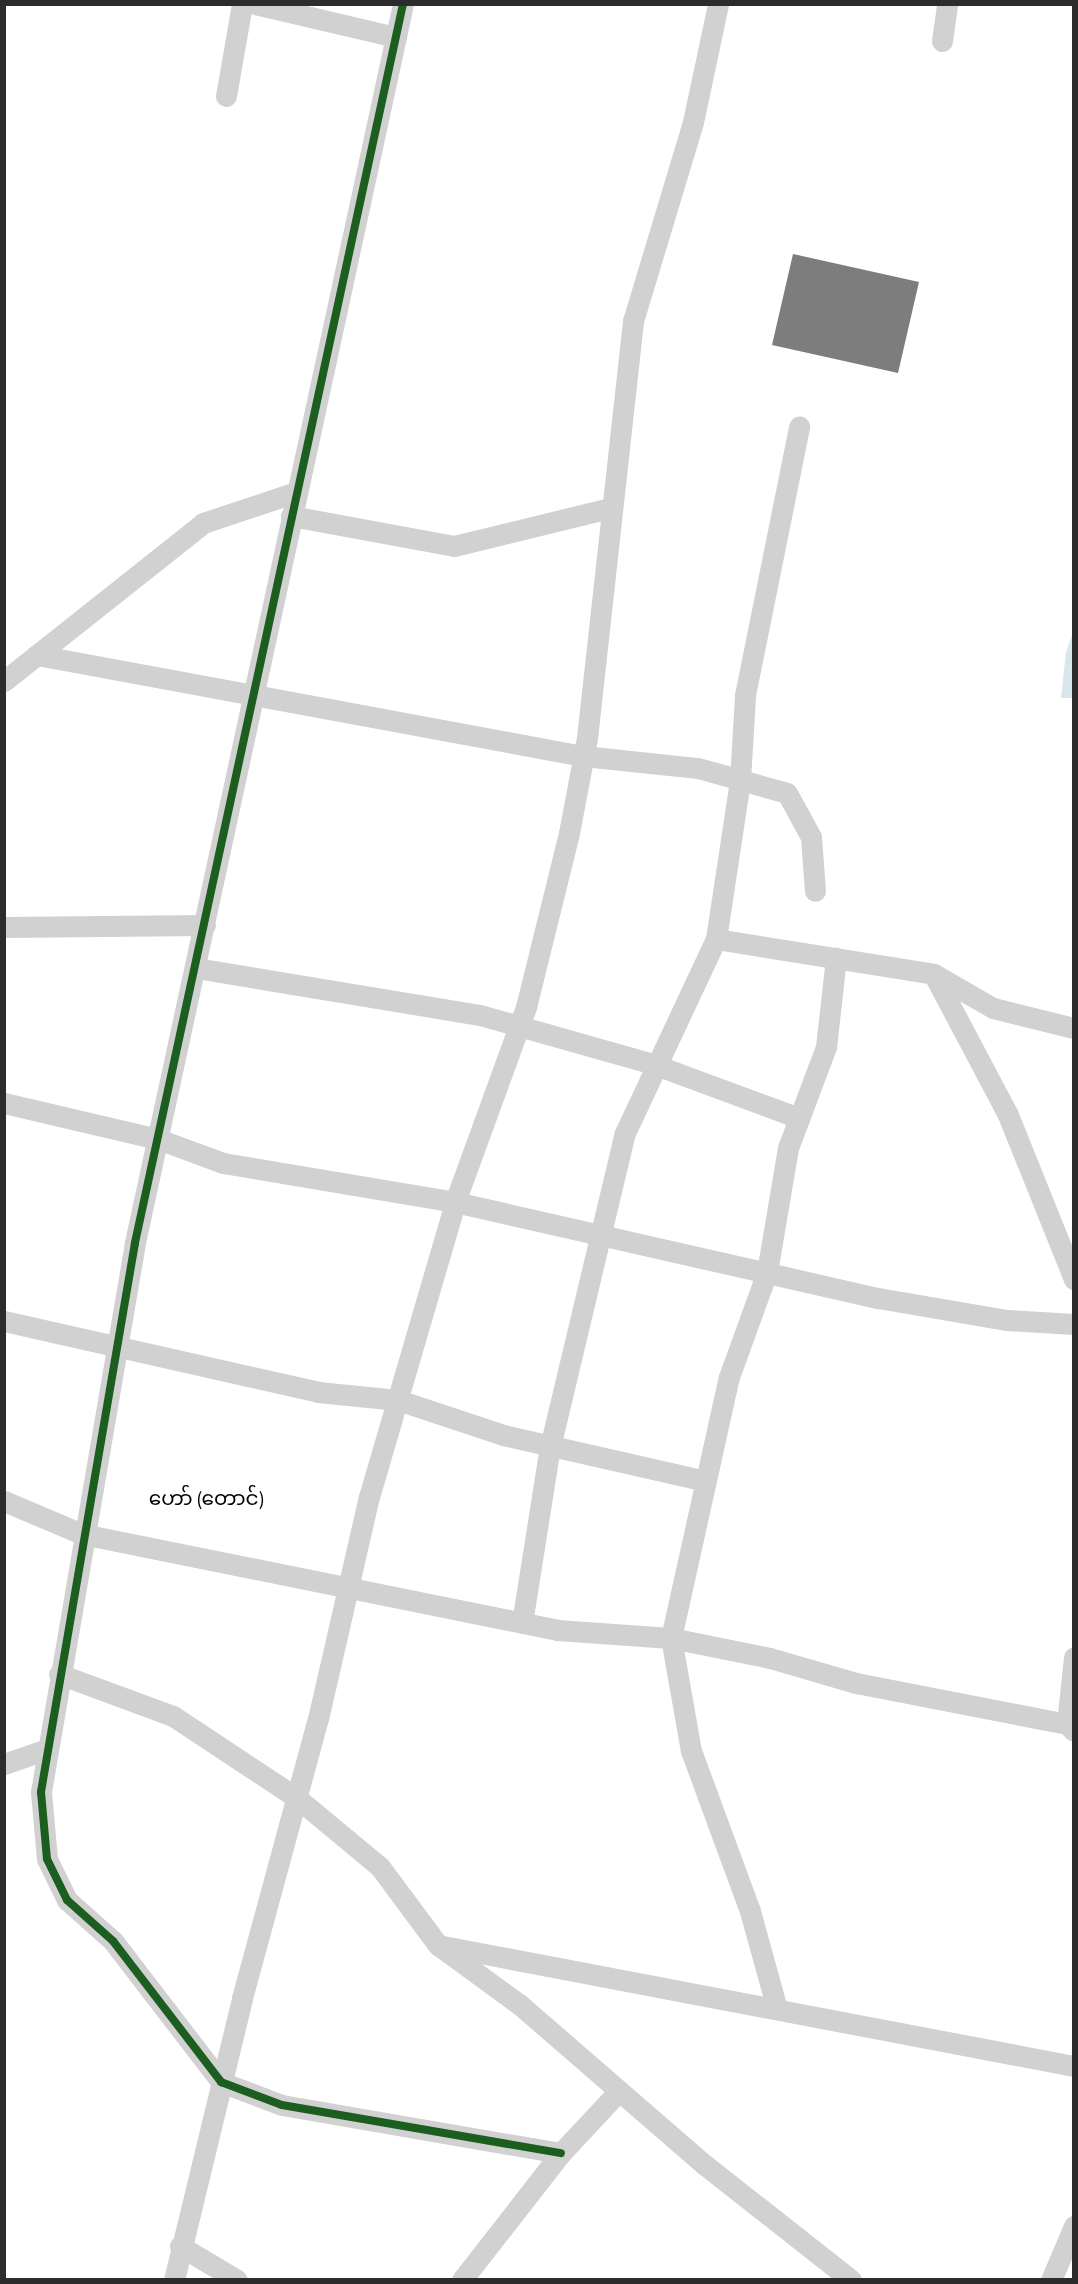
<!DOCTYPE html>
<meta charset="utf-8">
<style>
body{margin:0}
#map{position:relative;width:1078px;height:2284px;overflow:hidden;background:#fff;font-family:"PT Sans Narrow","Noto Sans Myanmar",sans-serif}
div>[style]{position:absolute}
.water>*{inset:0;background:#dae6ee}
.building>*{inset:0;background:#7d7d7d}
.minor>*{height:21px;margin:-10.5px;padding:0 10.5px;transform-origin:10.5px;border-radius:10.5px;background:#d1d1d1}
.cycleway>*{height:8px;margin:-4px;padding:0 4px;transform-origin:4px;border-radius:4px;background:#1b5e20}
span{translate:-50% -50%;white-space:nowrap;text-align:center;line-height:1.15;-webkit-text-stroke:6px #fff;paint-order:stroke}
.quarter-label{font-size:20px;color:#000}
.frame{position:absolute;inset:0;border:6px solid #2c2c2c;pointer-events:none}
</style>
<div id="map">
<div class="water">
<i style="clip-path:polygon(1073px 633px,1073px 698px,1061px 698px,1066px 652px)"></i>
</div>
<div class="building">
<i style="clip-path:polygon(793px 254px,919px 282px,898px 373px,772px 345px)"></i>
</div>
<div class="minor">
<i style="left:255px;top:4px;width:145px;rotate:13.2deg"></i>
<i style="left:403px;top:4px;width:1268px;rotate:102.21deg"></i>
<i style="left:135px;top:1243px;width:557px;rotate:99.72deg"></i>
<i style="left:41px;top:1792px;width:67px;rotate:84.9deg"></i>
<i style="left:47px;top:1859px;width:46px;rotate:64deg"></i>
<i style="left:67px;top:1900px;width:62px;rotate:41.7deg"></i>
<i style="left:113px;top:1941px;width:178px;rotate:52.5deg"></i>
<i style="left:221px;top:2082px;width:65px;rotate:20.7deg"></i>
<i style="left:282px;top:2105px;width:283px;rotate:9.8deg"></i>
<i style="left:942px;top:41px;width:37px;rotate:-82deg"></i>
<i style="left:226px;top:96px;width:93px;rotate:-80.1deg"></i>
<i style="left:291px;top:516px;width:166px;rotate:10.4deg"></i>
<i style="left:454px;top:546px;width:161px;rotate:-13.7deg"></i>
<i style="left:37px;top:655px;width:555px;rotate:10.48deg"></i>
<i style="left:583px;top:756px;width:116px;rotate:6deg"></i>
<i style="left:698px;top:768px;width:92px;rotate:15.7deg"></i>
<i style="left:787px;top:793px;width:50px;rotate:61.4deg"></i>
<i style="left:811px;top:837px;width:54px;rotate:85.8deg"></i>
<i style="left:4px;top:681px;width:254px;rotate:-38.4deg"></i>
<i style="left:203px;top:523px;width:98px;rotate:-18.4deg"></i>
<i style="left:4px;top:927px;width:201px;rotate:-0.6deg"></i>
<i style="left:716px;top:939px;width:221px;rotate:9.1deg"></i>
<i style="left:934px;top:974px;width:68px;rotate:30deg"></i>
<i style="left:993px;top:1008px;width:83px;rotate:13.9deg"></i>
<i style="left:196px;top:968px;width:288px;rotate:9.4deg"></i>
<i style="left:480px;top:1015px;width:180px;rotate:15.8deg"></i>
<i style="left:653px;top:1064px;width:156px;rotate:20.3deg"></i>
<i style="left:934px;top:975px;width:158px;rotate:62.1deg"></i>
<i style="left:1008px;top:1115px;width:177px;rotate:68.1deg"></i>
<i style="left:4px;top:1103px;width:158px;rotate:13.2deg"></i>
<i style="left:158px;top:1139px;width:69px;rotate:20.3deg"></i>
<i style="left:223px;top:1163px;width:235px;rotate:9.5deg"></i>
<i style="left:455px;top:1202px;width:434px;rotate:12.8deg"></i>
<i style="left:878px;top:1298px;width:131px;rotate:9.7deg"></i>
<i style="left:1007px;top:1320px;width:67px;rotate:3.4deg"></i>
<i style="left:4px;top:1321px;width:322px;rotate:12.7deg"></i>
<i style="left:318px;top:1392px;width:80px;rotate:5.7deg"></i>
<i style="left:398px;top:1400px;width:111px;rotate:18.4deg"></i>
<i style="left:503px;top:1435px;width:208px;rotate:12.8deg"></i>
<i style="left:4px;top:1501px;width:85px;rotate:22.9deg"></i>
<i style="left:82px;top:1534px;width:485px;rotate:11.4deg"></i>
<i style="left:557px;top:1630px;width:114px;rotate:4deg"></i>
<i style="left:671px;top:1638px;width:101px;rotate:11.4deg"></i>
<i style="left:770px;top:1658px;width:90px;rotate:16.2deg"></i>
<i style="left:856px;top:1683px;width:215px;rotate:11deg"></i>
<i style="left:1067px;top:1724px;width:10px;rotate:45deg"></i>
<i style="left:522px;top:1623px;width:178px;rotate:-81deg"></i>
<i style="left:550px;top:1447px;width:323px;rotate:-76.6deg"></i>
<i style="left:625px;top:1133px;width:214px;rotate:-64.9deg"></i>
<i style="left:716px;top:939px;width:161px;rotate:-81.4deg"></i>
<i style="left:740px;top:780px;width:85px;rotate:-86.6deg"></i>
<i style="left:745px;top:695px;width:274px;rotate:-78.6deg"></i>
<i style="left:59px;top:1674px;width:121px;rotate:20.2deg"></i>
<i style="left:173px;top:1716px;width:149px;rotate:33.5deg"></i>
<i style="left:297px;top:1798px;width:108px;rotate:39.7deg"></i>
<i style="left:380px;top:1867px;width:97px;rotate:53.4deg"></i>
<i style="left:438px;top:1945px;width:100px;rotate:36.1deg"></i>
<i style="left:519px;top:2004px;width:246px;rotate:40.9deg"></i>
<i style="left:705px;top:2165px;width:186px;rotate:38.2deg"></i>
<i style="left:1067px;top:1724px;width:67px;rotate:-84deg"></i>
<i style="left:4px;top:1764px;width:46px;rotate:-19.2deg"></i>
<i style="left:443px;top:1946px;width:642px;rotate:10.77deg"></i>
<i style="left:777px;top:2009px;width:102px;rotate:-105.4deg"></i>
<i style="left:750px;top:1911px;width:171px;rotate:-110.2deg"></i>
<i style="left:691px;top:1751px;width:115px;rotate:-100deg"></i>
<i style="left:671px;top:1638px;width:267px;rotate:-77.5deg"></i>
<i style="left:729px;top:1377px;width:112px;rotate:-70.1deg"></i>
<i style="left:767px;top:1272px;width:126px;rotate:-80.4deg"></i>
<i style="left:788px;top:1148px;width:108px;rotate:-69.4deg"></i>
<i style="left:826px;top:1047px;width:90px;rotate:-83.6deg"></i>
<i style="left:180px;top:2246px;width:66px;rotate:30.8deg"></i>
<i style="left:174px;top:2280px;width:290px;rotate:-76.4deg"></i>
<i style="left:242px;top:1998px;width:289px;rotate:-74.8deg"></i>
<i style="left:318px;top:1719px;width:228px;rotate:-77.1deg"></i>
<i style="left:369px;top:1497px;width:307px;rotate:-73.7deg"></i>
<i style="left:455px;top:1202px;width:208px;rotate:-70deg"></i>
<i style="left:526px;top:1007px;width:179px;rotate:-76.1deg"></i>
<i style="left:569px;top:833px;width:97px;rotate:-79.3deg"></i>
<i style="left:587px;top:738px;width:420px;rotate:-83.7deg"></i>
<i style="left:633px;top:321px;width:208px;rotate:-73.2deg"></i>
<i style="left:693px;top:122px;width:121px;rotate:-78deg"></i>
<i style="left:462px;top:2280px;width:161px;rotate:-52.1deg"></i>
<i style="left:561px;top:2153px;width:83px;rotate:-46.9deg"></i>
<i style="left:1051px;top:2280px;width:59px;rotate:-66.9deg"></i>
</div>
<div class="cycleway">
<i style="left:403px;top:4px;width:1268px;rotate:102.21deg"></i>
<i style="left:135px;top:1243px;width:557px;rotate:99.72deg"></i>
<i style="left:41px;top:1792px;width:67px;rotate:84.9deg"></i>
<i style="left:47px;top:1859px;width:46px;rotate:64deg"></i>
<i style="left:67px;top:1900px;width:62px;rotate:41.7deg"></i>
<i style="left:113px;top:1941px;width:178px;rotate:52.5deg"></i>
<i style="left:221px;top:2082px;width:65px;rotate:20.7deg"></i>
<i style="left:282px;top:2105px;width:283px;rotate:9.8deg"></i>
</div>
<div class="quarter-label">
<span style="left:206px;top:1498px">ဟော် (တောင်)</span>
</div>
<div class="frame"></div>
</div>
